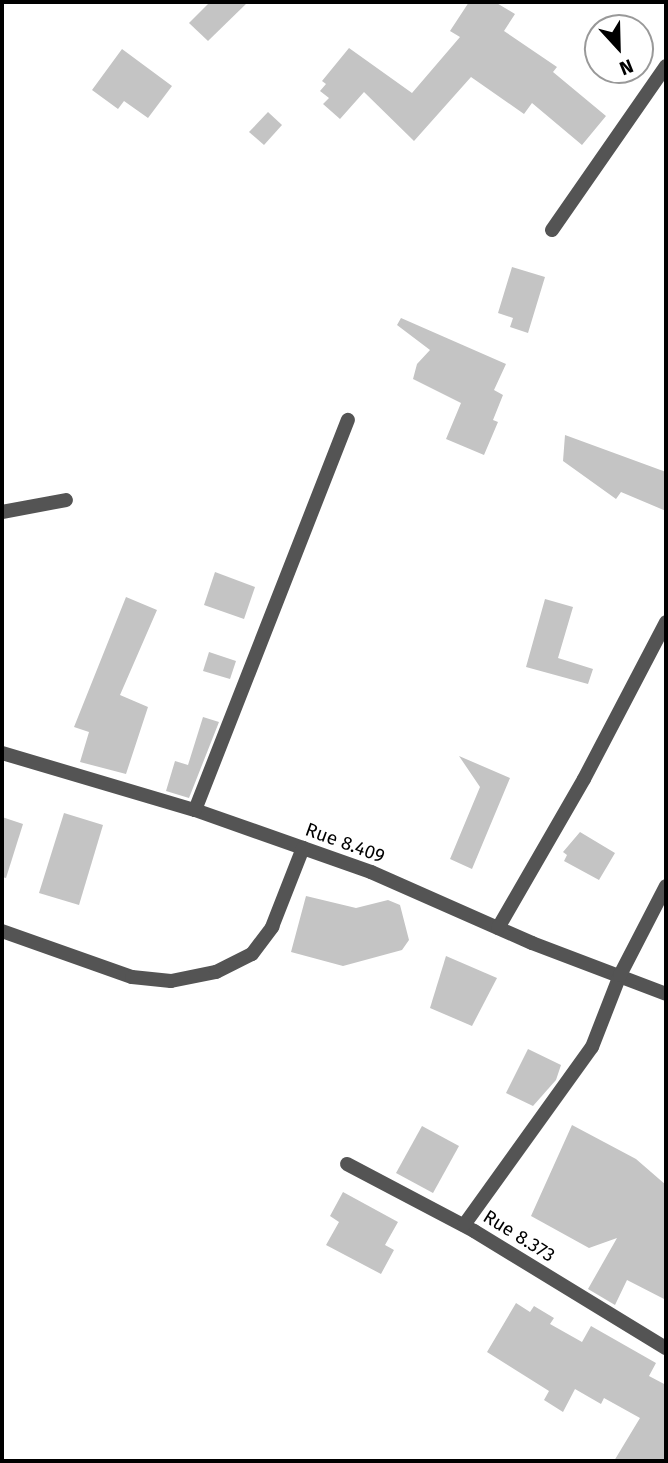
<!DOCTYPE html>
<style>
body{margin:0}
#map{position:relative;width:668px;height:1463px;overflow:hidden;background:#fff;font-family:"Fira Sans",sans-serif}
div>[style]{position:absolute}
.building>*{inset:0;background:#c4c4c4}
.minor>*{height:14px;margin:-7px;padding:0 7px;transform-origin:7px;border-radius:7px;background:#545454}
span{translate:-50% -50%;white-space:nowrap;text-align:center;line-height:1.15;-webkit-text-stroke:6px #fff;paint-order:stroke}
.street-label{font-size:19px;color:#000}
.frame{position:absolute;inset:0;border:4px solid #000;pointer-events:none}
.north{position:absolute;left:584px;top:14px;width:70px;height:70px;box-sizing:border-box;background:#fff;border:2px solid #999;border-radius:50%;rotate:158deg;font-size:19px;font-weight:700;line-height:28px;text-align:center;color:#000}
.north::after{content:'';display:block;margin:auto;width:24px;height:32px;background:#000;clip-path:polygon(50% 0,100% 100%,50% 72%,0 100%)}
</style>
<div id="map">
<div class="building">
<i style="clip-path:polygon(210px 2px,248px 2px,208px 41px,189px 23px)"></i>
<i style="clip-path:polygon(469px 2px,495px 2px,515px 14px,504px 31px,557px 67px,553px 72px,606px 116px,582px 145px,532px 103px,524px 114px,471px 77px,414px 141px,364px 92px,340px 119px,323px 104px,329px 98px,320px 91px,326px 84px,322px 81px,349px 48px,412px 93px,460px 37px,450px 31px)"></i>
<i style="clip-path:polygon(122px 49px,172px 86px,148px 118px,124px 101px,118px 109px,92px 90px)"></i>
<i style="clip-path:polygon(268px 112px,282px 125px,264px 145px,249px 132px)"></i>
<i style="clip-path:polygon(512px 267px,545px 277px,528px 333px,510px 327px,513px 318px,498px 313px)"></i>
<i style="clip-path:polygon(401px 318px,506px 364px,494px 390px,503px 395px,493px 420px,498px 422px,484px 455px,446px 439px,461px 403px,413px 379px,417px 364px,430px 350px,397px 325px)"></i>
<i style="clip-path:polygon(565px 435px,666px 472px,666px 511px,621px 492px,616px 499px,563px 461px)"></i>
<i style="clip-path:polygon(215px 572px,255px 587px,244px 619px,204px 605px)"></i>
<i style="clip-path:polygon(126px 597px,157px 610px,120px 695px,148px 707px,126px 774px,80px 762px,89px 732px,74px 727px)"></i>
<i style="clip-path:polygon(545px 599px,573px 607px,558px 658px,593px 669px,588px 684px,526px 667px)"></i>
<i style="clip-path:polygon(209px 652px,236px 661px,230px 679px,203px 671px)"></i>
<i style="clip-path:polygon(203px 717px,219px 722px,189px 798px,166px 791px,175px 761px,188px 765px)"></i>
<i style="clip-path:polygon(459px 756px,510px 778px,472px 869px,450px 859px,480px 787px)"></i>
<i style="clip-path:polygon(64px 813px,103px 825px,79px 905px,39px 893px)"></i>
<i style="clip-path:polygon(2px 817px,23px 824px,6px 878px,2px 877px)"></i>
<i style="clip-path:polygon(580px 832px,615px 853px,599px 880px,564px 861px,567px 855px,563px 852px)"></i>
<i style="clip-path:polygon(306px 896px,356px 908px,388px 900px,400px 905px,409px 940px,402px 950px,343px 966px,291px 952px)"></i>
<i style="clip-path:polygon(446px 956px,497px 978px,472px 1026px,430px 1008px)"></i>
<i style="clip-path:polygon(528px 1049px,561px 1065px,556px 1080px,533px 1106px,506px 1093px)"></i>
<i style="clip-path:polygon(572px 1125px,636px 1159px,666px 1185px,666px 1300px,627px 1280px,615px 1305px,588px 1289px,617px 1238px,589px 1248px,531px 1216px)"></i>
<i style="clip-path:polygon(422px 1126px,459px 1146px,433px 1193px,396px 1173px)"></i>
<i style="clip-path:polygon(343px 1192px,398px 1222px,385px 1245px,394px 1250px,381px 1274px,326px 1245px,339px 1222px,330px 1216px)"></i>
<i style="clip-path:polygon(516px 1303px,530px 1312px,534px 1306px,554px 1318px,550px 1324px,582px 1342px,591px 1326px,656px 1363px,649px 1376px,666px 1385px,666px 1461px,614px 1461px,640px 1418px,604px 1398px,601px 1404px,575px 1389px,563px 1412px,544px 1400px,549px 1391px,487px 1352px)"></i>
</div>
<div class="minor">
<i style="left:552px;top:230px;width:200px;rotate:-55.2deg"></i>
<i style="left:2px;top:512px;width:65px;rotate:-10.6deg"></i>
<i style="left:2px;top:753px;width:201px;rotate:16.5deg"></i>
<i style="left:195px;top:810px;width:187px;rotate:19.4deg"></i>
<i style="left:371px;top:872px;width:176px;rotate:23.8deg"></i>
<i style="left:532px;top:943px;width:143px;rotate:20.8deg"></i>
<i style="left:195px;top:810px;width:419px;rotate:-68.6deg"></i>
<i style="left:498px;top:928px;width:172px;rotate:-60deg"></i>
<i style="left:584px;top:779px;width:177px;rotate:-62.4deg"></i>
<i style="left:2px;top:931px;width:138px;rotate:19.5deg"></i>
<i style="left:132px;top:977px;width:39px;rotate:6deg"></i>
<i style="left:171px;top:981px;width:46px;rotate:-11.3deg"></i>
<i style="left:216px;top:972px;width:40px;rotate:-26.6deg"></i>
<i style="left:252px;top:954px;width:34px;rotate:-53deg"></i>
<i style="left:272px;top:927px;width:85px;rotate:-68.6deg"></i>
<i style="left:347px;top:1164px;width:144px;rotate:27.8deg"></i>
<i style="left:474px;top:1231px;width:225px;rotate:31.4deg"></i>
<i style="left:464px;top:1225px;width:219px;rotate:-54.3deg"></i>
<i style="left:592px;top:1047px;width:77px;rotate:-68.7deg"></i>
<i style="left:620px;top:975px;width:100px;rotate:-62.7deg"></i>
</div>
<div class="street-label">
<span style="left:345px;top:843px;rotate:20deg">Rue 8.409</span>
<span style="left:519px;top:1236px;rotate:32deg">Rue 8.373</span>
</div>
<div class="frame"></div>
<div class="north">N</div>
</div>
